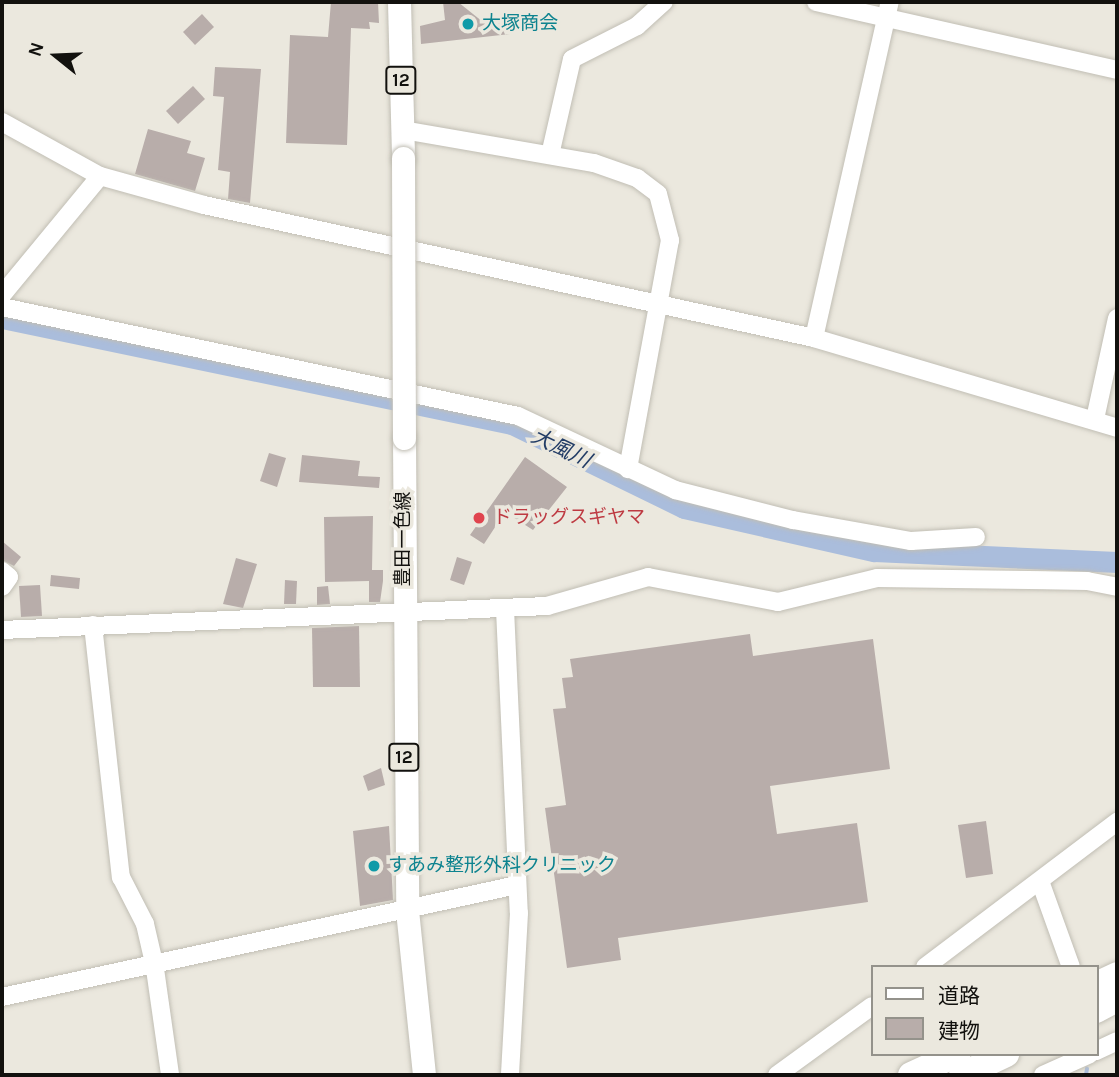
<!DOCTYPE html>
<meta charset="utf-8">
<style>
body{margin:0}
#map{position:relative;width:1119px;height:1077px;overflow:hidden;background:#ebe8de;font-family:Karla,"Noto Sans JP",sans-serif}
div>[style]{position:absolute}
.stream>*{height:3.5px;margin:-1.75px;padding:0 1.75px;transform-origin:1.75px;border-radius:1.75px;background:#aabddc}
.river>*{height:21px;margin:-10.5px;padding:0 10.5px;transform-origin:10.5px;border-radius:10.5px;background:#aabddc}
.building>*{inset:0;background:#b8adaa}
.roads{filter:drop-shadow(0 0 2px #c1beb4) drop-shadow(0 0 2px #c1beb4)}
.minor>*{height:18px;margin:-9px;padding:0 9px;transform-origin:9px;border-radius:9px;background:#fff}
.major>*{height:23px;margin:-11.5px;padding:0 11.5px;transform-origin:11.5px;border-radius:11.5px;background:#fff}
.highway>*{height:26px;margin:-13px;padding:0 13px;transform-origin:13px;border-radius:13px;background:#fff}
.bridges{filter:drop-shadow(0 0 2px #c1beb4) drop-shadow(0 0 2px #c1beb4)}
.major-bridge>*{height:23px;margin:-11.5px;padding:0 11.5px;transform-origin:11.5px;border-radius:11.5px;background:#fff}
.dots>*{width:19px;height:19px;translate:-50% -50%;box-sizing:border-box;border:4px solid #ebe8de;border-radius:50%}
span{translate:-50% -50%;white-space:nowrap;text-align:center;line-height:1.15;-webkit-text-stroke:7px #ebe8de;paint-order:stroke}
.shield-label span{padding:2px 5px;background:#ebe8de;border:2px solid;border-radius:5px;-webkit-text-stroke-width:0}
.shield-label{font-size:18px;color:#12110e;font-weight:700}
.culture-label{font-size:19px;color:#0d838f}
.left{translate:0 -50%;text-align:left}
.health-label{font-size:19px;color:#be3a42}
.street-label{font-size:19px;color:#12110e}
.water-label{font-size:21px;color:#233d66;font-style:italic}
.frame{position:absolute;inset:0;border:4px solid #12110e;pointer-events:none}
.legend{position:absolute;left:871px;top:965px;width:228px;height:91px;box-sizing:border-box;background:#ebe8de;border:2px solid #94928b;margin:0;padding:9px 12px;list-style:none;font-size:21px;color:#12110e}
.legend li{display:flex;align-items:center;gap:14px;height:35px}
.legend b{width:35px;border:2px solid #94928b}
.north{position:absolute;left:21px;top:21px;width:70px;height:70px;-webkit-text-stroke:5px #ebe8de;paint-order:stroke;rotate:288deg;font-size:19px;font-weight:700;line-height:28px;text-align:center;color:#12110e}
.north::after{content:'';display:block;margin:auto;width:24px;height:32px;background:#12110e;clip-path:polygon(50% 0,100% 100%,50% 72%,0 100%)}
</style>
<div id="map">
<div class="stream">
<i style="left:1086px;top:1075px;width:6px;rotate:-81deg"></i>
</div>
<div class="river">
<i style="left:2px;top:318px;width:521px;rotate:11.74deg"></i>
<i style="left:512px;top:424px;width:191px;rotate:26deg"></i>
<i style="left:684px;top:508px;width:195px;rotate:12.8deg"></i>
<i style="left:874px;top:551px;width:243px;rotate:2.6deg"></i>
</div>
<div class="building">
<i style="clip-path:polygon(331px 2px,378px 2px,379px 23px,369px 22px,370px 29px,351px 28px,347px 145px,286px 143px,290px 35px,328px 37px)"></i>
<i style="clip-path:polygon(443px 2px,458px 2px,483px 22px,509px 23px,510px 34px,421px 44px,420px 26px,445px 20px)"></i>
<i style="clip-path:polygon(202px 14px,214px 27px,195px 45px,183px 32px)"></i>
<i style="clip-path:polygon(215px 67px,261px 69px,250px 203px,228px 199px,230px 172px,218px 170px,224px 97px,213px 96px)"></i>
<i style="clip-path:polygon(193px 86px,205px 99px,178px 124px,166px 111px)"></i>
<i style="clip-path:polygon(148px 129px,191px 141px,187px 153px,205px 158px,195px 191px,135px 174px)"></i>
<i style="clip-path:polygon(269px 453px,286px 458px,277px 487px,260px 481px)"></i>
<i style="clip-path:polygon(302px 455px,360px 461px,358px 476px,380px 477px,379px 488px,299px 482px)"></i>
<i style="clip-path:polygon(525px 457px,567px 487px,533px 530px,505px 512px,484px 544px,470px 535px)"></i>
<i style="clip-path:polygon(373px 516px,372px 570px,383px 570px,383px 581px,380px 602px,369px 602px,369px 581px,325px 582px,324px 517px)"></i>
<i style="clip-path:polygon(2px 541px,21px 557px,14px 566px,2px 560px)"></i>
<i style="clip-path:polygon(457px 557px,472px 562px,464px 585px,450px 580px)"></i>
<i style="clip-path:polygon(236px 558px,257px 564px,243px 608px,223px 604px)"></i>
<i style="clip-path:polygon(51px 575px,80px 578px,79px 589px,50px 586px)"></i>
<i style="clip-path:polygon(285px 580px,297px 581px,296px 604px,284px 604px)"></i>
<i style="clip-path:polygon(40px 585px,42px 616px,21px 617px,19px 586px)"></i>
<i style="clip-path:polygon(328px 586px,330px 604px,317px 605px,317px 587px)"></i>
<i style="clip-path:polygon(359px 626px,360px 687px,313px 687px,312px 628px)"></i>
<i style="clip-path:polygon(750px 634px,753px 656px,873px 639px,890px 769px,770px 786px,777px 834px,857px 823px,868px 902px,618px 938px,621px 960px,567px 968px,545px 808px,566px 805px,553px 709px,566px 708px,562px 678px,573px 677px,570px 659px)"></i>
<i style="clip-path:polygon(381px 768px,385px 785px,368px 791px,363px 776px)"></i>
<i style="clip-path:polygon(986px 821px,993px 874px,966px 878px,958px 825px)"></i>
<i style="clip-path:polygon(389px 826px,393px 900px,360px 906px,353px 831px)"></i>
</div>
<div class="roads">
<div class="minor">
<i style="left:816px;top:2px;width:309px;rotate:12.7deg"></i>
<i style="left:2px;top:122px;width:112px;rotate:28.9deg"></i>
<i style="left:100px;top:176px;width:108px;rotate:15.6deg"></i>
<i style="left:204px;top:205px;width:624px;rotate:12.3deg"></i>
<i style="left:814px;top:338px;width:316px;rotate:16.5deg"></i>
<i style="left:403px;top:130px;width:194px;rotate:9.8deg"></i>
<i style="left:594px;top:163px;width:46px;rotate:19.2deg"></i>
<i style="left:637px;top:178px;width:26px;rotate:37deg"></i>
<i style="left:658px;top:194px;width:48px;rotate:75.4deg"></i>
<i style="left:670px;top:240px;width:233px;rotate:100.4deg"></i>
<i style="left:550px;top:155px;width:98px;rotate:-77.1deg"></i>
<i style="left:572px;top:59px;width:73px;rotate:-26.9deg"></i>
<i style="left:637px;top:26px;width:36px;rotate:-42deg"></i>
<i style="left:2px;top:295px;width:154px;rotate:-50.5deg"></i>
<i style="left:2px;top:307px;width:527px;rotate:11.93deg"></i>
<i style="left:518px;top:416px;width:174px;rotate:25.2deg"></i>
<i style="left:675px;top:490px;width:122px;rotate:14.3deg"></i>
<i style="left:793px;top:520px;width:120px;rotate:10.1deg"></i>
<i style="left:911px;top:541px;width:65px;rotate:-3.5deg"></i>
<i style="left:814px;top:338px;width:344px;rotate:-77.3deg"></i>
<i style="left:1095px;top:419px;width:103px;rotate:-77.7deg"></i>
<i style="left:2px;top:571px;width:9px;rotate:41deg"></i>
<i style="left:9px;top:577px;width:12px;rotate:125deg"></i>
<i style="left:505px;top:609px;width:304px;rotate:87.4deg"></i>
<i style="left:519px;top:913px;width:162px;rotate:93.2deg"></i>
<i style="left:93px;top:625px;width:254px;rotate:83.7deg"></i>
<i style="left:121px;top:877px;width:53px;rotate:62.9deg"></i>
<i style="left:145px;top:924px;width:39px;rotate:77deg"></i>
<i style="left:154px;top:962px;width:114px;rotate:81.9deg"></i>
<i style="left:2px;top:630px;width:546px;rotate:-2.52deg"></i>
<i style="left:547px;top:606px;width:105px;rotate:-16deg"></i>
<i style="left:648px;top:577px;width:132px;rotate:10.9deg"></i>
<i style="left:778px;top:602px;width:102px;rotate:-13.6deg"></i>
<i style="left:877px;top:578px;width:210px;rotate:0.8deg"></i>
<i style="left:1087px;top:581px;width:31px;rotate:11deg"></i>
<i style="left:1040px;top:881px;width:91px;rotate:70.2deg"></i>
<i style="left:925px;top:967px;width:241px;rotate:-37.1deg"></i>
<i style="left:2px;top:997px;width:527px;rotate:-12.27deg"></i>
<i style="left:1096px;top:1051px;width:23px;rotate:-25deg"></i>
<i style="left:777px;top:1075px;width:117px;rotate:-36deg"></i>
<i style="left:1043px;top:1075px;width:51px;rotate:-24.1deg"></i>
</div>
<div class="major">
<i style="left:399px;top:2px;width:156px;rotate:88.5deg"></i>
<i style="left:404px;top:438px;width:472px;rotate:89.6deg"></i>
<i style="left:407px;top:910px;width:166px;rotate:84.1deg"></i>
</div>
<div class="highway">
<i style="left:1096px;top:985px;width:23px;rotate:-25deg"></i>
<i style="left:1096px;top:1010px;width:24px;rotate:-28deg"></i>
<i style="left:911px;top:1075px;width:51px;rotate:-24.5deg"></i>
<i style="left:962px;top:1075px;width:49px;rotate:-25.5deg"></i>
</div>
</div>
<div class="bridges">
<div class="major-bridge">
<i style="left:403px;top:158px;width:280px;rotate:89.8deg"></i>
</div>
</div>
<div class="dots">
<i style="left:468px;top:24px;background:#0f9aa8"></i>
<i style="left:479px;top:518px;background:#e0444e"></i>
<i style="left:374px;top:866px;background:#0f9aa8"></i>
</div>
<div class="shield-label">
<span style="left:401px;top:80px">12</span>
<span style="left:404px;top:757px">12</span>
</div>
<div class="culture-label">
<span class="left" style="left:482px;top:24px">大塚商会</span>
<span class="left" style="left:388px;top:866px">すあみ整形外科クリニック</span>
</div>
<div class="health-label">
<span class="left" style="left:493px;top:518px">ドラッグスギヤマ</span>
</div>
<div class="street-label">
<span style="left:404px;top:539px;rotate:-90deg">豊田一色線</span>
</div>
<div class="water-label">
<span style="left:561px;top:448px;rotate:26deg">大風川</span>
</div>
<div class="frame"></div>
<ul class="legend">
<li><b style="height:9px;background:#fff"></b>道路</li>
<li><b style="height:19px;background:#b8adaa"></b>建物</li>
</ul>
<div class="north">N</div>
</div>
